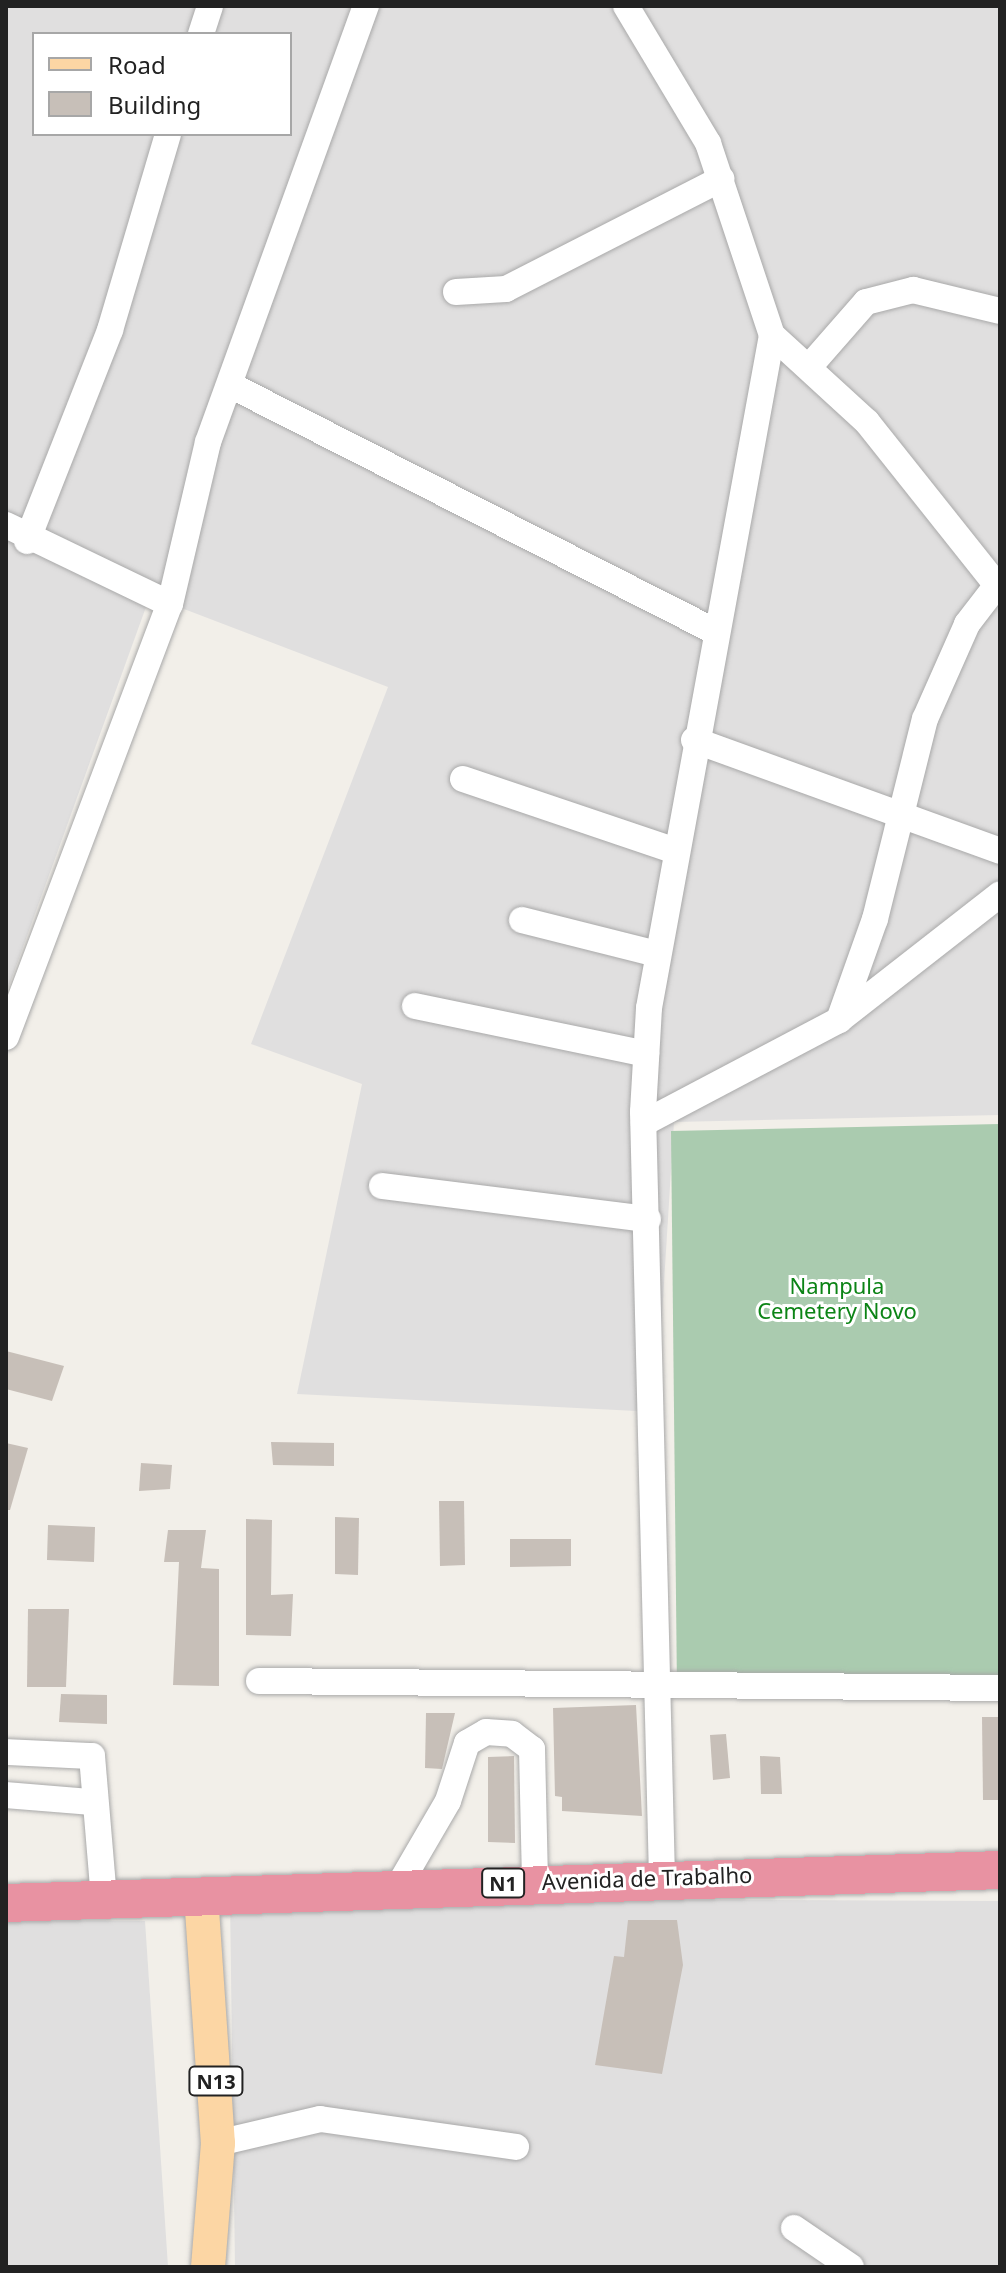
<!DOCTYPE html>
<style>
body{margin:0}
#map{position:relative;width:1006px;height:2273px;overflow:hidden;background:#f2efe9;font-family:"Noto Sans",sans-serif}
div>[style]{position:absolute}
.residential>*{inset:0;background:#e0dfdf}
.cemetery>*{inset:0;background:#aacbaf}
.building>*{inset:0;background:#c7bfb8}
.roads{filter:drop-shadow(0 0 2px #a9a9a9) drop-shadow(0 0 2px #a9a9a9)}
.minor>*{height:26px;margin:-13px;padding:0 13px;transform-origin:13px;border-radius:13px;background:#fff}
.major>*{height:34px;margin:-17px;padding:0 17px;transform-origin:17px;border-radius:17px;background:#fcd6a4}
.highway>*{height:38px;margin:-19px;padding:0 19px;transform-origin:19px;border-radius:19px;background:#e892a2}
span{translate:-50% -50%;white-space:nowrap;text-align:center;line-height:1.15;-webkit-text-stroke:6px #fff;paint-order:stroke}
.shield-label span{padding:2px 6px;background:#fff;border:2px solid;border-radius:6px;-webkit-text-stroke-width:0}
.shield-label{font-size:20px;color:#222;font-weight:700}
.park-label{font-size:22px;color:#0c8416}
.street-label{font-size:22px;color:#222}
.frame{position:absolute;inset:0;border:8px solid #222;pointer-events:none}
.legend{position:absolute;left:32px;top:32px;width:260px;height:104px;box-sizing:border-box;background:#fff;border:2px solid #a7a7a7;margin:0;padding:10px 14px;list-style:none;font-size:24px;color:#222}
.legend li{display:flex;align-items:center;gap:16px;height:40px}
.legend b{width:40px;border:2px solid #a7a7a7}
</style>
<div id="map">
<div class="residential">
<i style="clip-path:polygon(evenodd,6px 6px,1000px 6px,1000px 1115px,674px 1122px,656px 1412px,297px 1394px,362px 1084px,251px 1044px,388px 687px,150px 596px,6px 994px,6px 6px,34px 34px,290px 34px,290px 134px,34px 134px,34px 34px)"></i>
<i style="clip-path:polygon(230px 1898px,1000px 1901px,1000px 2267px,235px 2267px)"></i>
<i style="clip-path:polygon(6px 1920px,145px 1921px,168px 2267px,6px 2267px)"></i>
</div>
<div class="cemetery">
<i style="clip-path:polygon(1000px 1124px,1000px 1682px,677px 1690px,671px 1131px)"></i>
</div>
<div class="building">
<i style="clip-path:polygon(6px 1351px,64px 1366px,52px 1401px,6px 1389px)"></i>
<i style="clip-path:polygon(271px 1442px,334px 1443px,334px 1466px,273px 1465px)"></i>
<i style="clip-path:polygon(6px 1443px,28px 1448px,10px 1510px,6px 1510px)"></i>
<i style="clip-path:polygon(141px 1463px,172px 1465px,170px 1489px,139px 1491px)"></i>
<i style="clip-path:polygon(439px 1501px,464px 1501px,465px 1565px,440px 1566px)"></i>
<i style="clip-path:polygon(335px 1517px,359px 1518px,358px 1575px,335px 1574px)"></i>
<i style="clip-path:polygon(246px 1519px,272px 1520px,271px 1595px,293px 1594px,291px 1636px,246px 1635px)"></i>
<i style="clip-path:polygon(48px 1525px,95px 1527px,94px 1562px,47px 1560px)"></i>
<i style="clip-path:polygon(168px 1530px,206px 1530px,201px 1568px,219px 1569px,219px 1686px,173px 1685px,179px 1562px,164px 1562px)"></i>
<i style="clip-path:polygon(510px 1539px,571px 1539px,571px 1566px,510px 1567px)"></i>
<i style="clip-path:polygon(28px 1609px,69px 1609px,66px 1687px,27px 1687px)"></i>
<i style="clip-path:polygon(61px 1694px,107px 1695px,107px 1724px,59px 1722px)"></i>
<i style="clip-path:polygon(636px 1705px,642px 1816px,562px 1811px,562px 1797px,555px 1796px,553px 1708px)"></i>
<i style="clip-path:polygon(426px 1713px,455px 1713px,442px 1769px,425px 1768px)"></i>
<i style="clip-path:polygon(982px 1717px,1000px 1717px,1000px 1800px,983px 1800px)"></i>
<i style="clip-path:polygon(726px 1734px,730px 1778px,713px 1780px,710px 1735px)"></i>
<i style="clip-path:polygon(514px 1756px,515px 1843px,488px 1842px,488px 1757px)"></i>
<i style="clip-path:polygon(760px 1756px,780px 1757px,782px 1794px,761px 1794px)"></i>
<i style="clip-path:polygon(628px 1920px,677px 1920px,683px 1965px,662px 2074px,595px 2065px,614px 1956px,624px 1957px)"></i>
</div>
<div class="roads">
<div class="minor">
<i style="left:626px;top:6px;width:160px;rotate:59.1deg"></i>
<i style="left:708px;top:143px;width:202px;rotate:71.6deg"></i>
<i style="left:772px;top:335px;width:684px;rotate:100.36deg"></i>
<i style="left:649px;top:1008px;width:104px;rotate:93.3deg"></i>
<i style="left:643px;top:1112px;width:765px;rotate:88.58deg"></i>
<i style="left:201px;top:34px;width:29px;rotate:-72deg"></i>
<i style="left:456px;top:292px;width:50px;rotate:-3.4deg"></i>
<i style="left:506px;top:289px;width:242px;rotate:-27.1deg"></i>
<i style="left:772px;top:335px;width:129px;rotate:42.5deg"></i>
<i style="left:867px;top:422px;width:213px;rotate:51.5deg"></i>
<i style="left:809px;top:367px;width:86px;rotate:-48.8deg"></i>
<i style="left:866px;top:302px;width:49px;rotate:-14.3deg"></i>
<i style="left:913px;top:290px;width:89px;rotate:13.6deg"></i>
<i style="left:232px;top:386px;width:543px;rotate:26.94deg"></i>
<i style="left:6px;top:525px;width:182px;rotate:25.7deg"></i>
<i style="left:27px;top:541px;width:227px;rotate:-68.5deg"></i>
<i style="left:110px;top:330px;width:204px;rotate:-73.5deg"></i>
<i style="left:694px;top:740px;width:326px;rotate:19.9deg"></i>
<i style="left:463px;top:779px;width:222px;rotate:18.7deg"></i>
<i style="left:522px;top:920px;width:139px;rotate:14.1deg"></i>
<i style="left:415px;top:1006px;width:236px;rotate:11.7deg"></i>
<i style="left:839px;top:1020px;width:204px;rotate:-38deg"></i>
<i style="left:6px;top:1037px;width:463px;rotate:-69.3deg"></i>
<i style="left:170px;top:604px;width:166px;rotate:-76.8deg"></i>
<i style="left:208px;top:442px;width:464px;rotate:-70.1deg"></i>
<i style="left:644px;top:1123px;width:221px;rotate:-27.8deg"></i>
<i style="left:839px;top:1020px;width:107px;rotate:-70.4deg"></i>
<i style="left:875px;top:919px;width:206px;rotate:-76deg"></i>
<i style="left:925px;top:719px;width:104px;rotate:-66.1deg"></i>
<i style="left:967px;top:624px;width:49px;rotate:-52.4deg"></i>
<i style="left:382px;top:1186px;width:268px;rotate:7.1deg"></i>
<i style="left:259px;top:1681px;width:741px;rotate:0.54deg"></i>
<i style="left:6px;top:1752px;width:86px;rotate:2.7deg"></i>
<i style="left:92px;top:1756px;width:144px;rotate:85.2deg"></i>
<i style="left:6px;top:1795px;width:86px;rotate:4.7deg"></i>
<i style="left:398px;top:1887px;width:99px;rotate:-59.8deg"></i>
<i style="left:448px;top:1801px;width:61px;rotate:-71.9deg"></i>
<i style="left:467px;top:1743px;width:22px;rotate:-30deg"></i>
<i style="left:486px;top:1732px;width:26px;rotate:4deg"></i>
<i style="left:512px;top:1734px;width:25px;rotate:37deg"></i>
<i style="left:532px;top:1749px;width:133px;rotate:88.7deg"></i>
<i style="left:218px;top:2143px;width:105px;rotate:-13.2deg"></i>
<i style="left:320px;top:2119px;width:198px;rotate:8.1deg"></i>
<i style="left:794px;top:2228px;width:69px;rotate:34.4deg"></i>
</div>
<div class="major">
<i style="left:201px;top:1895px;width:249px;rotate:86.1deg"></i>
<i style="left:218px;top:2143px;width:124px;rotate:94.6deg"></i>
</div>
<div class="highway">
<i style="left:6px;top:1903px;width:995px;rotate:-1.9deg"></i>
</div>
</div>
<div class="shield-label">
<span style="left:503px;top:1883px">N1</span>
<span style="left:216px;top:2081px">N13</span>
</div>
<div class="park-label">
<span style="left:837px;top:1298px">Nampula<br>Cemetery Novo</span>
</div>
<div class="street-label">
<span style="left:647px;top:1878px;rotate:-2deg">Avenida de Trabalho</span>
</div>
<div class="frame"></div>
<ul class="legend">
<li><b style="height:10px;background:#fcd6a4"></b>Road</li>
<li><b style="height:22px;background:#c7bfb8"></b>Building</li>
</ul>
</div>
